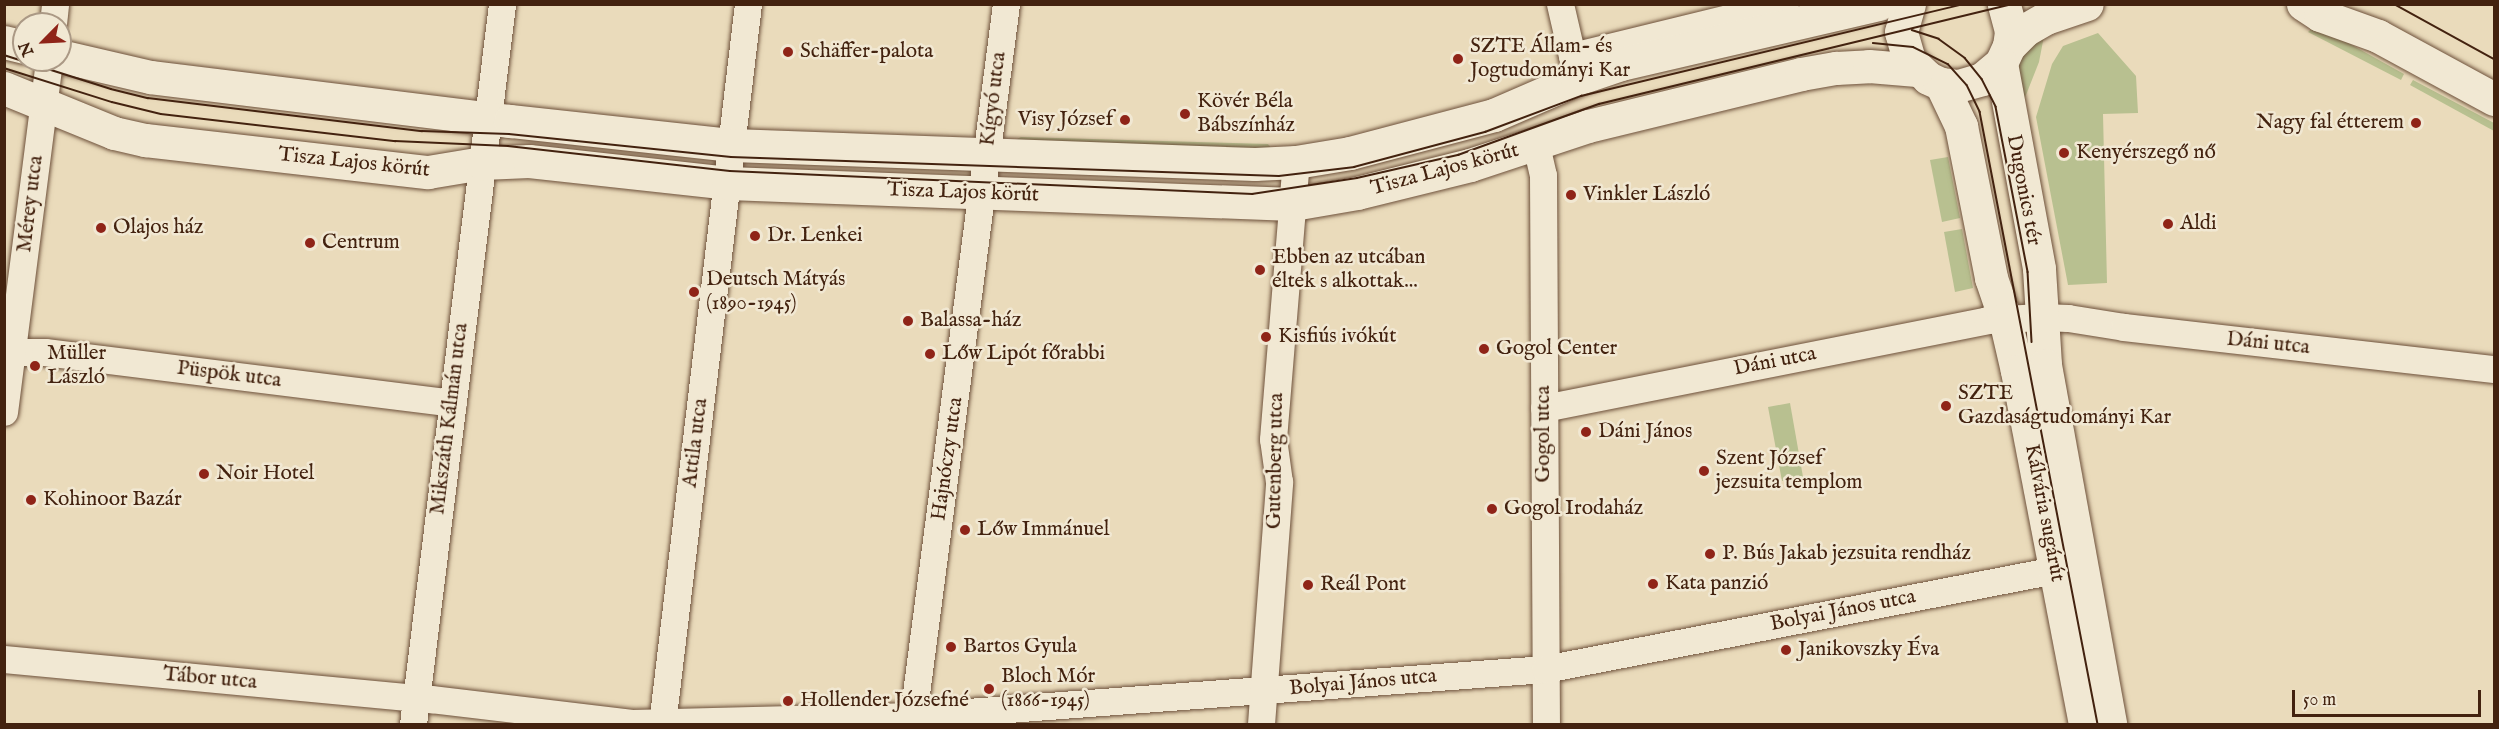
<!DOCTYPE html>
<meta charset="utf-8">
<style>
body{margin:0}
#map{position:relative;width:2499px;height:729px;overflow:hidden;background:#eadbbb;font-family:"IM FELL English",serif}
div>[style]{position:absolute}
.green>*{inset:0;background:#b8c090}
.roads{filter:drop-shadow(0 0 2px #6d503a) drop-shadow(0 0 2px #6d503a)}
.street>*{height:27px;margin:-13.5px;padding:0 13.5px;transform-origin:13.5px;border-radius:13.5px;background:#f1e8d3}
.secondary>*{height:33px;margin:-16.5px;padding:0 16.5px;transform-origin:16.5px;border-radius:16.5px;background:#f1e8d3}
.tram>*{height:1.5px;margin:-0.75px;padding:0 0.75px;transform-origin:0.75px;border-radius:0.75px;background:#43220f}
.dots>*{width:16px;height:16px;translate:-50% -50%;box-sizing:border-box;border:3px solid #f1e8d3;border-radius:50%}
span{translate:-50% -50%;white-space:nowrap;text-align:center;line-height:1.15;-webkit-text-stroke:5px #f1e8d3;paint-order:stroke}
.poi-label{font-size:21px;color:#43220f}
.left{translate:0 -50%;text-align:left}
.right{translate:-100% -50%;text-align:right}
.street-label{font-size:21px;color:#43220f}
.frame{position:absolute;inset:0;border:6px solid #43220f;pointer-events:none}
.north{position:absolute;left:12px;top:12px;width:60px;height:60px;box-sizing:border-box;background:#f1e8d3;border:2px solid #ab9985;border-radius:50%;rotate:246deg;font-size:16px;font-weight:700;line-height:24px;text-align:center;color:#43220f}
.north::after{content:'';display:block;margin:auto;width:21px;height:27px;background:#8f2418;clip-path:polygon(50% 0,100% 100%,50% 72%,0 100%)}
.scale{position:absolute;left:2292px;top:690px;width:189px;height:27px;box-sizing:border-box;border:3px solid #43220f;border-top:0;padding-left:8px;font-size:18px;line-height:21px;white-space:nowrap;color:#43220f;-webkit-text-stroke:4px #f1e8d3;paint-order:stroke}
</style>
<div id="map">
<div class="green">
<i style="clip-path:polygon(2316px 25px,2404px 74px,2401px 80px,2308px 32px)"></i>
<i style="clip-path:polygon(2098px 33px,2136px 76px,2138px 113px,2103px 114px,2107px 283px,2068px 285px,2036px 117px,2052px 64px,2063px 46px)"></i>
<i style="clip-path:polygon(2044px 36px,2039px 62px,2024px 100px,2014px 69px,2020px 55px)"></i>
<i style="clip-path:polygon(2413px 80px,2494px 123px,2494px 131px,2410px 85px)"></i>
<i style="clip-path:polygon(1021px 137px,1268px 144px,1272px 149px,1015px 140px)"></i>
<i style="clip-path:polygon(1948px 157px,1960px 218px,1942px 222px,1930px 160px)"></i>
<i style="clip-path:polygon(1962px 229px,1973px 288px,1955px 292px,1944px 232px)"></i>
<i style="clip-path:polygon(1790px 403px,1803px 477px,1782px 481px,1768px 407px)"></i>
</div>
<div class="roads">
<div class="street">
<i style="left:1560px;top:4px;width:67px;rotate:77deg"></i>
<i style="left:53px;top:24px;width:20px;rotate:-84deg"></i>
<i style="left:1572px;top:56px;width:219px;rotate:-13.7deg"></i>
<i style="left:1536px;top:145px;width:31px;rotate:77deg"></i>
<i style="left:1543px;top:175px;width:549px;rotate:89.69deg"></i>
<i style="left:4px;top:352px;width:41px"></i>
<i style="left:45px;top:352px;width:411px;rotate:7.1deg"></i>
<i style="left:1544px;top:408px;width:452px;rotate:-11.2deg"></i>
<i style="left:1987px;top:320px;width:54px;rotate:-3.2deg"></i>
<i style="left:2041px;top:317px;width:27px;rotate:2deg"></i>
<i style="left:2068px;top:318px;width:57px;rotate:9.1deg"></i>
<i style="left:2124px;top:327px;width:372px;rotate:6.5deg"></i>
<i style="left:4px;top:412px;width:355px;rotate:-82.7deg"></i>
<i style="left:4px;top:659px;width:429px;rotate:5.4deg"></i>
<i style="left:431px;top:699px;width:202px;rotate:6.8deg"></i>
<i style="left:632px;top:723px;width:282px;rotate:-1.4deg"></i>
<i style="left:914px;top:716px;width:633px;rotate:-4.26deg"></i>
<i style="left:1545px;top:669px;width:520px;rotate:-10.99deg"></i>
<i style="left:413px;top:724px;width:725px;rotate:-82.95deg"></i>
<i style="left:662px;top:724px;width:725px;rotate:-83.19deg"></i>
<i style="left:912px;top:724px;width:726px;rotate:-82.56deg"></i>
<i style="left:1261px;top:724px;width:243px;rotate:-85.7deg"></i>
<i style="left:1279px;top:482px;width:43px;rotate:-97.9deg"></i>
<i style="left:1273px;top:439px;width:278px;rotate:-85.3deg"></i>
</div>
<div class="secondary">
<i style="left:1909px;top:4px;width:29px;rotate:106deg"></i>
<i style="left:1901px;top:32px;width:29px;rotate:74deg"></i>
<i style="left:1909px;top:60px;width:26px;rotate:43deg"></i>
<i style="left:1928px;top:78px;width:14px;rotate:25deg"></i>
<i style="left:1941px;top:84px;width:17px;rotate:7deg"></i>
<i style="left:1958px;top:86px;width:25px;rotate:-16deg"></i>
<i style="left:1982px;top:79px;width:25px;rotate:-40deg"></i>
<i style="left:2001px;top:63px;width:19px;rotate:-65deg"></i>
<i style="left:2009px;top:46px;width:15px;rotate:-82deg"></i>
<i style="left:2011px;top:31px;width:28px;rotate:-105deg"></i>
<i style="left:2303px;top:4px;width:20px;rotate:33deg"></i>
<i style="left:2320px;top:15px;width:62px;rotate:19.9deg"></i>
<i style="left:2378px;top:36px;width:132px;rotate:28.5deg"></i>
<i style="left:4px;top:42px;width:21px;rotate:14deg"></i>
<i style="left:2009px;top:46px;width:23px;rotate:-45deg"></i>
<i style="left:2025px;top:30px;width:24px;rotate:-30deg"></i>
<i style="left:2046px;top:18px;width:43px;rotate:-18.9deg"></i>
<i style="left:60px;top:56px;width:92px;rotate:13.1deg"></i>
<i style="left:150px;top:77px;width:363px;rotate:7deg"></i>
<i style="left:510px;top:121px;width:223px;rotate:6.2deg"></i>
<i style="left:732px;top:145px;width:523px;rotate:2.08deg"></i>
<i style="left:1255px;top:164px;width:41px;rotate:-2.8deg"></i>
<i style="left:1296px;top:162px;width:55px;rotate:-9.5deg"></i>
<i style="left:1350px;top:153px;width:149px;rotate:-14.8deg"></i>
<i style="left:1494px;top:115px;width:90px;rotate:-23.4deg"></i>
<i style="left:1577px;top:79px;width:46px;rotate:-18.8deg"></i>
<i style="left:1621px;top:64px;width:265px;rotate:-13.1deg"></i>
<i style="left:2001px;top:63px;width:209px;rotate:79.5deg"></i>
<i style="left:2039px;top:269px;width:96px;rotate:86.4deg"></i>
<i style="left:2045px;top:365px;width:365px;rotate:79.7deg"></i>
<i style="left:1941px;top:84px;width:47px;rotate:64.5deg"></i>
<i style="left:1961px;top:126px;width:155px;rotate:78.8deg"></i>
<i style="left:1991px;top:278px;width:43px;rotate:71.1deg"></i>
<i style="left:2005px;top:319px;width:53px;rotate:77deg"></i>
<i style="left:2017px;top:371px;width:359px;rotate:79.1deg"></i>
<i style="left:4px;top:88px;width:119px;rotate:22.2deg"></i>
<i style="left:114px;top:133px;width:32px;rotate:13deg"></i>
<i style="left:145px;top:140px;width:285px;rotate:6.5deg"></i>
<i style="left:428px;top:172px;width:55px;rotate:-9.5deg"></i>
<i style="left:482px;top:163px;width:47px;rotate:-2.4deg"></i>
<i style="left:529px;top:161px;width:200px;rotate:6.3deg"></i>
<i style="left:728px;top:183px;width:565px;rotate:2.13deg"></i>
<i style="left:1293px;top:204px;width:65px;rotate:-9.8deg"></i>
<i style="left:1357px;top:193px;width:116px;rotate:-13.9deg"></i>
<i style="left:1470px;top:165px;width:124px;rotate:-18.3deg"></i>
<i style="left:1588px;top:126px;width:219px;rotate:-13.7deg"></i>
<i style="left:1801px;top:74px;width:36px;rotate:-10deg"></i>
<i style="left:1836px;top:68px;width:33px;rotate:-3deg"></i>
<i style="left:1869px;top:66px;width:48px;rotate:4.8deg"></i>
</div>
</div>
<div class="tram">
<i style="left:2394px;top:4px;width:114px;rotate:28.8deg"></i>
<i style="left:1912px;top:30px;width:28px;rotate:18deg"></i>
<i style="left:1939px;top:39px;width:32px;rotate:36deg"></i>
<i style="left:1965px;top:58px;width:27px;rotate:51deg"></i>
<i style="left:1982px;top:79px;width:31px;rotate:63deg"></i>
<i style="left:1996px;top:107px;width:168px;rotate:79deg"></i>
<i style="left:2028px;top:272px;width:70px;rotate:86.7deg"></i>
<i style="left:1873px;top:43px;width:40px;rotate:5.7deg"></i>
<i style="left:1913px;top:47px;width:39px;rotate:26deg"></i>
<i style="left:1948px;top:64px;width:28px;rotate:48deg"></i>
<i style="left:1967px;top:85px;width:30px;rotate:64deg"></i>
<i style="left:1980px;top:112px;width:623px;rotate:79.09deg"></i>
<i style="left:4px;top:55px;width:112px;rotate:17.6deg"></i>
<i style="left:111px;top:89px;width:38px;rotate:14deg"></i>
<i style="left:148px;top:98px;width:276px;rotate:6.9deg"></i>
<i style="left:422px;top:131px;width:87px;rotate:2deg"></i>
<i style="left:509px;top:134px;width:223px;rotate:5.9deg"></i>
<i style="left:731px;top:157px;width:548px;rotate:1.99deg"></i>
<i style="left:1279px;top:176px;width:76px;rotate:-6.8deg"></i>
<i style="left:1354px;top:167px;width:136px;rotate:-15deg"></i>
<i style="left:1485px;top:132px;width:103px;rotate:-20.6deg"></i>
<i style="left:1581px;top:96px;width:393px;rotate:-13.5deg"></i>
<i style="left:4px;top:68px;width:113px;rotate:17.5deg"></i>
<i style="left:112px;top:102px;width:50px;rotate:13.8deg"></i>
<i style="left:161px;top:114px;width:236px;rotate:6.6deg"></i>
<i style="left:395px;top:141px;width:113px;rotate:2.5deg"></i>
<i style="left:508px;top:146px;width:223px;rotate:6.4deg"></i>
<i style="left:730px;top:171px;width:523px;rotate:2.52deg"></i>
<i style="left:1252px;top:194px;width:106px;rotate:-8.7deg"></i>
<i style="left:1357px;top:178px;width:104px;rotate:-12.8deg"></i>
<i style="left:1458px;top:155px;width:150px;rotate:-19.9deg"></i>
<i style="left:1599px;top:104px;width:426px;rotate:-13.6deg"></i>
</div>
<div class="dots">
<i style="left:788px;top:52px;background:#8f2418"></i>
<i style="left:1458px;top:59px;background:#8f2418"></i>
<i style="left:1185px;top:114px;background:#8f2418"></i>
<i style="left:1125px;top:120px;background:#8f2418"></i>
<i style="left:2416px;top:123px;background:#8f2418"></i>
<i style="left:2064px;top:153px;background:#8f2418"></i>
<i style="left:1571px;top:195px;background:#8f2418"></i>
<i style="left:2168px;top:224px;background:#8f2418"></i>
<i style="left:101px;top:228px;background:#8f2418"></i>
<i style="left:755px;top:236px;background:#8f2418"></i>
<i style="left:310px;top:243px;background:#8f2418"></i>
<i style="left:1260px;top:270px;background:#8f2418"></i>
<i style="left:694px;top:292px;background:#8f2418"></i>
<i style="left:908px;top:321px;background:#8f2418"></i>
<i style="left:1266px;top:337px;background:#8f2418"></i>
<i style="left:1484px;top:349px;background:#8f2418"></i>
<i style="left:930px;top:354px;background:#8f2418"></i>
<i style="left:35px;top:366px;background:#8f2418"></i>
<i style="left:1946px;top:406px;background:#8f2418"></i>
<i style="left:1586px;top:432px;background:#8f2418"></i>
<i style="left:1704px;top:471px;background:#8f2418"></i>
<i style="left:204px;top:474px;background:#8f2418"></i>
<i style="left:31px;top:500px;background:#8f2418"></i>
<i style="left:1492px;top:509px;background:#8f2418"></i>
<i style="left:965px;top:530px;background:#8f2418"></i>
<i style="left:1710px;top:554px;background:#8f2418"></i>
<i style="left:1653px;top:584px;background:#8f2418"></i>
<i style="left:1308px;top:585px;background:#8f2418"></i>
<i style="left:951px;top:647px;background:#8f2418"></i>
<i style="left:1786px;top:650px;background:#8f2418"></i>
<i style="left:989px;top:689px;background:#8f2418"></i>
<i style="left:788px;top:701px;background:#8f2418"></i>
</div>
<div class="poi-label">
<span class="left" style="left:1470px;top:59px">SZTE Állam- és<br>Jogtudományi Kar</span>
<span class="left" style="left:800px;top:52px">Schäffer-palota</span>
<span class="left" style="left:1197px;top:114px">Kövér Béla<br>Bábszínház</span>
<span class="right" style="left:1113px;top:120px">Visy József</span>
<span class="right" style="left:2404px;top:123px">Nagy fal étterem</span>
<span class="left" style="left:2076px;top:153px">Kenyérszegő nő</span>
<span class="left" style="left:1583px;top:195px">Vinkler László</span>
<span class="left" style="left:2180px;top:224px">Aldi</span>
<span class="left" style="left:113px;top:228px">Olajos ház</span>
<span class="left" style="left:767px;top:236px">Dr. Lenkei</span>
<span class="left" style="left:322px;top:243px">Centrum</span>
<span class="left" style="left:1272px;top:270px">Ebben az utcában<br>éltek s alkottak...</span>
<span class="left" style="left:706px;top:292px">Deutsch Mátyás<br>(1890-1945)</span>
<span class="left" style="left:920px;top:321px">Balassa-ház</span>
<span class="left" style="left:1278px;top:337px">Kisfiús ivókút</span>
<span class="left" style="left:1496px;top:349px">Gogol Center</span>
<span class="left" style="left:47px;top:366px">Müller<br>László</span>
<span class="left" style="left:942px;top:354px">Lőw Lipót főrabbi</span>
<span class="left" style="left:1958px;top:406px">SZTE<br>Gazdaságtudományi Kar</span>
<span class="left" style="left:1598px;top:432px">Dáni János</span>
<span class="left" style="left:1716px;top:471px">Szent József<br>jezsuita templom</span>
<span class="left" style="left:216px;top:474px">Noir Hotel</span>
<span class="left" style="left:43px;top:500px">Kohinoor Bazár</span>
<span class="left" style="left:1504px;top:509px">Gogol Irodaház</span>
<span class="left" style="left:977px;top:530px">Lőw Immánuel</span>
<span class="left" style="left:1722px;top:554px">P. Bús Jakab jezsuita rendház</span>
<span class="left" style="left:1665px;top:584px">Kata panzió</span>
<span class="left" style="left:1320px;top:585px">Reál Pont</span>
<span class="left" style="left:963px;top:647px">Bartos Gyula</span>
<span class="left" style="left:1798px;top:650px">Janikovszky Éva</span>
<span class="left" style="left:1001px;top:689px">Bloch Mór<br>(1866-1945)</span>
<span class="left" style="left:800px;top:701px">Hollender Józsefné</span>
</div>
<div class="street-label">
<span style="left:994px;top:99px;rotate:-83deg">Kígyó utca</span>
<span style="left:354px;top:163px;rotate:6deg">Tisza Lajos körút</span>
<span style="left:1445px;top:170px;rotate:-15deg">Tisza Lajos körút</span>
<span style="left:2023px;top:190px;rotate:79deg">Dugonics tér</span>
<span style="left:963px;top:193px;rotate:2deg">Tisza Lajos körút</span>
<span style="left:31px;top:204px;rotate:-83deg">Mérey utca</span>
<span style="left:2268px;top:344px;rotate:6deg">Dáni utca</span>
<span style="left:1775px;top:362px;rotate:-11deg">Dáni utca</span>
<span style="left:229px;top:375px;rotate:7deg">Püspök utca</span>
<span style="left:450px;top:419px;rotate:-83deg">Mikszáth Kálmán utca</span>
<span style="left:1544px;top:434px;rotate:-90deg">Gogol utca</span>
<span style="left:696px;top:443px;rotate:-83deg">Attila utca</span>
<span style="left:948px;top:459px;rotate:-82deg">Hajnóczy utca</span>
<span style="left:1276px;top:461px;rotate:-89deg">Gutenberg utca</span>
<span style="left:2044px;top:513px;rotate:79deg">Kálvária sugárút</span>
<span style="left:1843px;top:611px;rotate:-11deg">Bolyai János utca</span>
<span style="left:210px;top:679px;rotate:5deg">Tábor utca</span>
<span style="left:1363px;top:683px;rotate:-5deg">Bolyai János utca</span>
</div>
<div class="frame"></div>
<div class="north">N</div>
<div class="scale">50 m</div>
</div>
